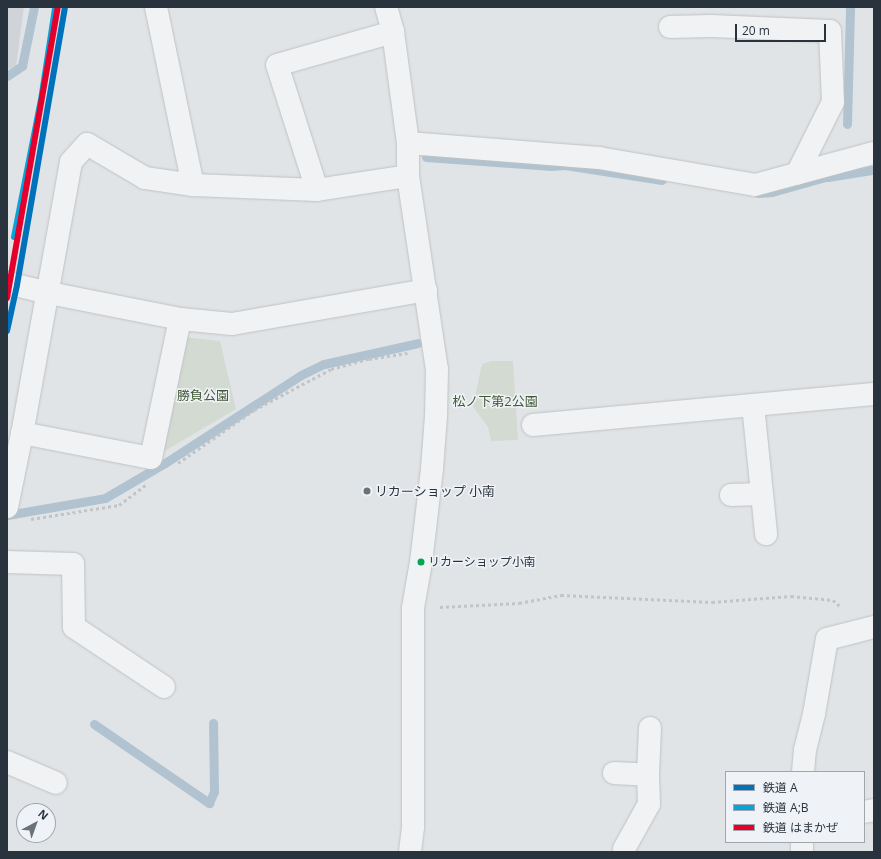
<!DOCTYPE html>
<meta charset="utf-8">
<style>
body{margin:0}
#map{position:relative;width:881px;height:859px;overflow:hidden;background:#e1e4e6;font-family:"Open Sans","Noto Sans JP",sans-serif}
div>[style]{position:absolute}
.built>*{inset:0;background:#d0d4d9}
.green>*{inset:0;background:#d3dad2}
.stream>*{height:9px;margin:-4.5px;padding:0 4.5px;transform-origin:4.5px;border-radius:4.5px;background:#b1c3d0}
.path>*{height:2.5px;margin-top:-1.25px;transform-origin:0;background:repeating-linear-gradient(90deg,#c2c5c7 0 3px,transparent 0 6px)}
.roads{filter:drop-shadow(0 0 1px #bfc2c4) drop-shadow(0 0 1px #bfc2c4)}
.minor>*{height:22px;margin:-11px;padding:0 11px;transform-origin:11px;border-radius:11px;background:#f0f2f3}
.rail-1>*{height:6px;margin:-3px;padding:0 3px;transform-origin:3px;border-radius:3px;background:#0072bc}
.rail-2>*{height:6px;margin:-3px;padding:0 3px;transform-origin:3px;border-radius:3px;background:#08a3d8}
.rail-3>*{height:6px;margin:-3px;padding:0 3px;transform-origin:3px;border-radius:3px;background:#e4002b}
.dots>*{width:11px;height:11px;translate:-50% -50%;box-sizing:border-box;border:2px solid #eff2f6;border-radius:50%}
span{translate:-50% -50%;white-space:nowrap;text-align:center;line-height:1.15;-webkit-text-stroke:3px #eff2f6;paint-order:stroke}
.bus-label{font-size:12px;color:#29333e}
.left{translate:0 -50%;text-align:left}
.park-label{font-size:13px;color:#415937}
.poi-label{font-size:13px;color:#29333e}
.frame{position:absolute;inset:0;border:8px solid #29333e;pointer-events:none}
.legend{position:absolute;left:725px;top:771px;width:140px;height:72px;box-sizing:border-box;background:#eff2f6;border:1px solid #a0a6ac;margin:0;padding:5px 7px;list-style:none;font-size:12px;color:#29333e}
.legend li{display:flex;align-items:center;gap:8px;height:20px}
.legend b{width:20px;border:1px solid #a0a6ac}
.north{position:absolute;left:16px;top:803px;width:40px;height:40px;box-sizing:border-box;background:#eff2f6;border:1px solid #a0a6ac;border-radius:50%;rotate:41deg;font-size:11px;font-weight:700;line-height:16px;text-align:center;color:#29333e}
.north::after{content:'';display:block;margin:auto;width:14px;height:18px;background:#697179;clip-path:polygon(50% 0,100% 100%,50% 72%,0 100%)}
.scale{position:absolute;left:735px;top:24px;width:91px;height:18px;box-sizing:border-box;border:2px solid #29333e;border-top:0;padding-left:5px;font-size:12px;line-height:14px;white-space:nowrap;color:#29333e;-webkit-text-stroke:3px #eff2f6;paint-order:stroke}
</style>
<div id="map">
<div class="built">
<i style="clip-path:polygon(7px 7px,24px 7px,16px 66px,7px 70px)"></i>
</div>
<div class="green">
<i style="clip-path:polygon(183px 337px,220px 341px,236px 409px,163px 452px)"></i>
<i style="clip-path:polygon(491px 361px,513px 361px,518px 440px,491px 441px,488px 427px,473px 407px,481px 368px,483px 364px)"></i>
</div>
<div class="stream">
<i style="left:7px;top:76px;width:18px;rotate:-34deg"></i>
<i style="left:22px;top:66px;width:60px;rotate:-78.5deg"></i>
<i style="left:847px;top:124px;width:117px;rotate:-88.5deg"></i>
<i style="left:426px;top:157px;width:125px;rotate:4.1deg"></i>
<i style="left:551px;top:166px;width:14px;rotate:-4deg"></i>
<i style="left:565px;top:165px;width:98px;rotate:8.8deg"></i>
<i style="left:828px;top:177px;width:44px;rotate:-9.2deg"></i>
<i style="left:758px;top:193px;width:14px;rotate:-4deg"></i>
<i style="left:772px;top:192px;width:62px;rotate:-15.8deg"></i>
<i style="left:7px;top:515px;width:99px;rotate:-9.8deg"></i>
<i style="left:105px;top:498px;width:69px;rotate:-30.3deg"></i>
<i style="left:165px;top:463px;width:162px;rotate:-32.9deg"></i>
<i style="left:301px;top:375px;width:25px;rotate:-26deg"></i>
<i style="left:324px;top:364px;width:96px;rotate:-12.6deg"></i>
<i style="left:94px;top:724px;width:140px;rotate:34.5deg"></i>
<i style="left:209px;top:803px;width:12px;rotate:-66deg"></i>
<i style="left:214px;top:792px;width:69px;rotate:-90.8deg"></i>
</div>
<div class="path">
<i style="left:178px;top:463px;width:93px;rotate:-34.9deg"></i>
<i style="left:254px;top:410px;width:87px;rotate:-28deg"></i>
<i style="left:331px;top:369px;width:39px;rotate:-15deg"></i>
<i style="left:369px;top:359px;width:39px;rotate:-9deg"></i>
<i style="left:31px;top:519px;width:89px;rotate:-9deg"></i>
<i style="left:119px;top:505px;width:34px;rotate:-37deg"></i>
<i style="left:440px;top:607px;width:79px;rotate:-2.9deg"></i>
<i style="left:519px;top:603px;width:43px;rotate:-10.8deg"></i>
<i style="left:561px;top:595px;width:151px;rotate:2.7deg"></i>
<i style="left:712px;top:602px;width:79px;rotate:-4.3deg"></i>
<i style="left:791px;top:596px;width:42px;rotate:5.4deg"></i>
<i style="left:833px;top:600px;width:11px;rotate:41deg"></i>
</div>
<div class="roads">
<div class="minor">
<i style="left:156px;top:7px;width:182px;rotate:78.3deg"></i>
<i style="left:386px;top:7px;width:26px;rotate:74deg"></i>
<i style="left:393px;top:32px;width:112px;rotate:82.3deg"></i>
<i style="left:408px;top:143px;width:33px;rotate:90deg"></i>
<i style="left:408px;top:176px;width:195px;rotate:81.5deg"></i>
<i style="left:437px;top:369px;width:47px;rotate:91.2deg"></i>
<i style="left:436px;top:416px;width:53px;rotate:94.3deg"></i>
<i style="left:432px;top:469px;width:94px;rotate:96.7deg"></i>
<i style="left:421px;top:562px;width:47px;rotate:99.9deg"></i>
<i style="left:413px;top:608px;width:219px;rotate:90deg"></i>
<i style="left:413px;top:827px;width:25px;rotate:97deg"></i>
<i style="left:670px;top:27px;width:41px;rotate:-1.4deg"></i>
<i style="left:711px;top:26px;width:119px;rotate:2.4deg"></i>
<i style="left:830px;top:31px;width:71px;rotate:87.6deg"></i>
<i style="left:833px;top:102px;width:80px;rotate:116.6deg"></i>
<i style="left:408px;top:143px;width:192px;rotate:4.5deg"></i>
<i style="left:599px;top:158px;width:158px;rotate:9.8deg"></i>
<i style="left:755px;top:185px;width:123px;rotate:-15.1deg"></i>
<i style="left:408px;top:176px;width:92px;rotate:171.3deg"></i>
<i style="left:317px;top:190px;width:124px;rotate:-177.7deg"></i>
<i style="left:193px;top:185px;width:49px;rotate:-171.7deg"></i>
<i style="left:145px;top:178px;width:67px;rotate:-149.6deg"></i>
<i style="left:87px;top:144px;width:24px;rotate:132deg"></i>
<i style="left:71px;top:162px;width:275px;rotate:100.2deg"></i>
<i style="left:22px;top:433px;width:131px;rotate:11deg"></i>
<i style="left:151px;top:458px;width:142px;rotate:-78.2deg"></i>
<i style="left:180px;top:319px;width:52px;rotate:5.5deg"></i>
<i style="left:232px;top:324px;width:197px;rotate:-9.9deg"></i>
<i style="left:317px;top:190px;width:131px;rotate:-107.7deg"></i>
<i style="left:277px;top:65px;width:121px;rotate:-15.9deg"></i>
<i style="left:7px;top:283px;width:43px;rotate:13.4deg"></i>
<i style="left:49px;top:293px;width:134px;rotate:11.2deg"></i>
<i style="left:753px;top:405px;width:130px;rotate:84.2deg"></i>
<i style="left:533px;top:425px;width:342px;rotate:-5.2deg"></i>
<i style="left:731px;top:495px;width:31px;rotate:-2deg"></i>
<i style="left:7px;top:507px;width:76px;rotate:-78.5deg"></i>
<i style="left:7px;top:562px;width:66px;rotate:1.7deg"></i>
<i style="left:73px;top:564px;width:63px;rotate:89.1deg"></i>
<i style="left:74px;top:627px;width:108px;rotate:33.7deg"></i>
<i style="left:7px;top:762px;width:53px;rotate:23.2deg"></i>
<i style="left:803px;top:772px;width:22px;rotate:-85deg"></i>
<i style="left:805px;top:750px;width:37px;rotate:-76deg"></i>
<i style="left:814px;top:714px;width:76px;rotate:-80.2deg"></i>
<i style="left:827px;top:639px;width:49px;rotate:-14.3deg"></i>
<i style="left:614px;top:773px;width:34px;rotate:3deg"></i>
<i style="left:864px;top:812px;width:10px;rotate:-11deg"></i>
<i style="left:625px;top:852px;width:3px;rotate:-108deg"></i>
<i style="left:624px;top:849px;width:51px;rotate:-60.9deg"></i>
<i style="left:649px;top:804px;width:29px;rotate:-92deg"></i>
<i style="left:648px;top:775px;width:47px;rotate:-87.6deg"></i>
<i style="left:802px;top:852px;width:10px;rotate:-90deg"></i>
</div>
</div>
<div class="rail-1">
<i style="left:7px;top:331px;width:47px;rotate:-77.7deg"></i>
<i style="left:17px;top:285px;width:282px;rotate:-80.2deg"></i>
</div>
<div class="rail-2">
<i style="left:14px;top:237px;width:140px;rotate:-78.9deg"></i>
<i style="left:41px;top:100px;width:93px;rotate:-81.3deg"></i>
</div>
<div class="rail-3">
<i style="left:7px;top:298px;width:295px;rotate:-80.1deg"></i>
</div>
<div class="dots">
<i style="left:367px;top:491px;background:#697179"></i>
<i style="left:421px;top:562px;background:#00a651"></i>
</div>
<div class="bus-label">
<span class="left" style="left:428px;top:562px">リカーショップ小南</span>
</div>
<div class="park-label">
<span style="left:203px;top:395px">勝負公園</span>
<span style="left:495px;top:401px">松ノ下第2公園</span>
</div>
<div class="poi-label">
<span class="left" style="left:375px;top:491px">リカーショップ 小南</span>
</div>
<div class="frame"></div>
<ul class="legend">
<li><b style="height:5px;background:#0072bc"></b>鉄道 A</li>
<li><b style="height:5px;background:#08a3d8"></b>鉄道 A;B</li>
<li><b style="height:5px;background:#e4002b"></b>鉄道 はまかぜ</li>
</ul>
<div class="north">N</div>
<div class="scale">20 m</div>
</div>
